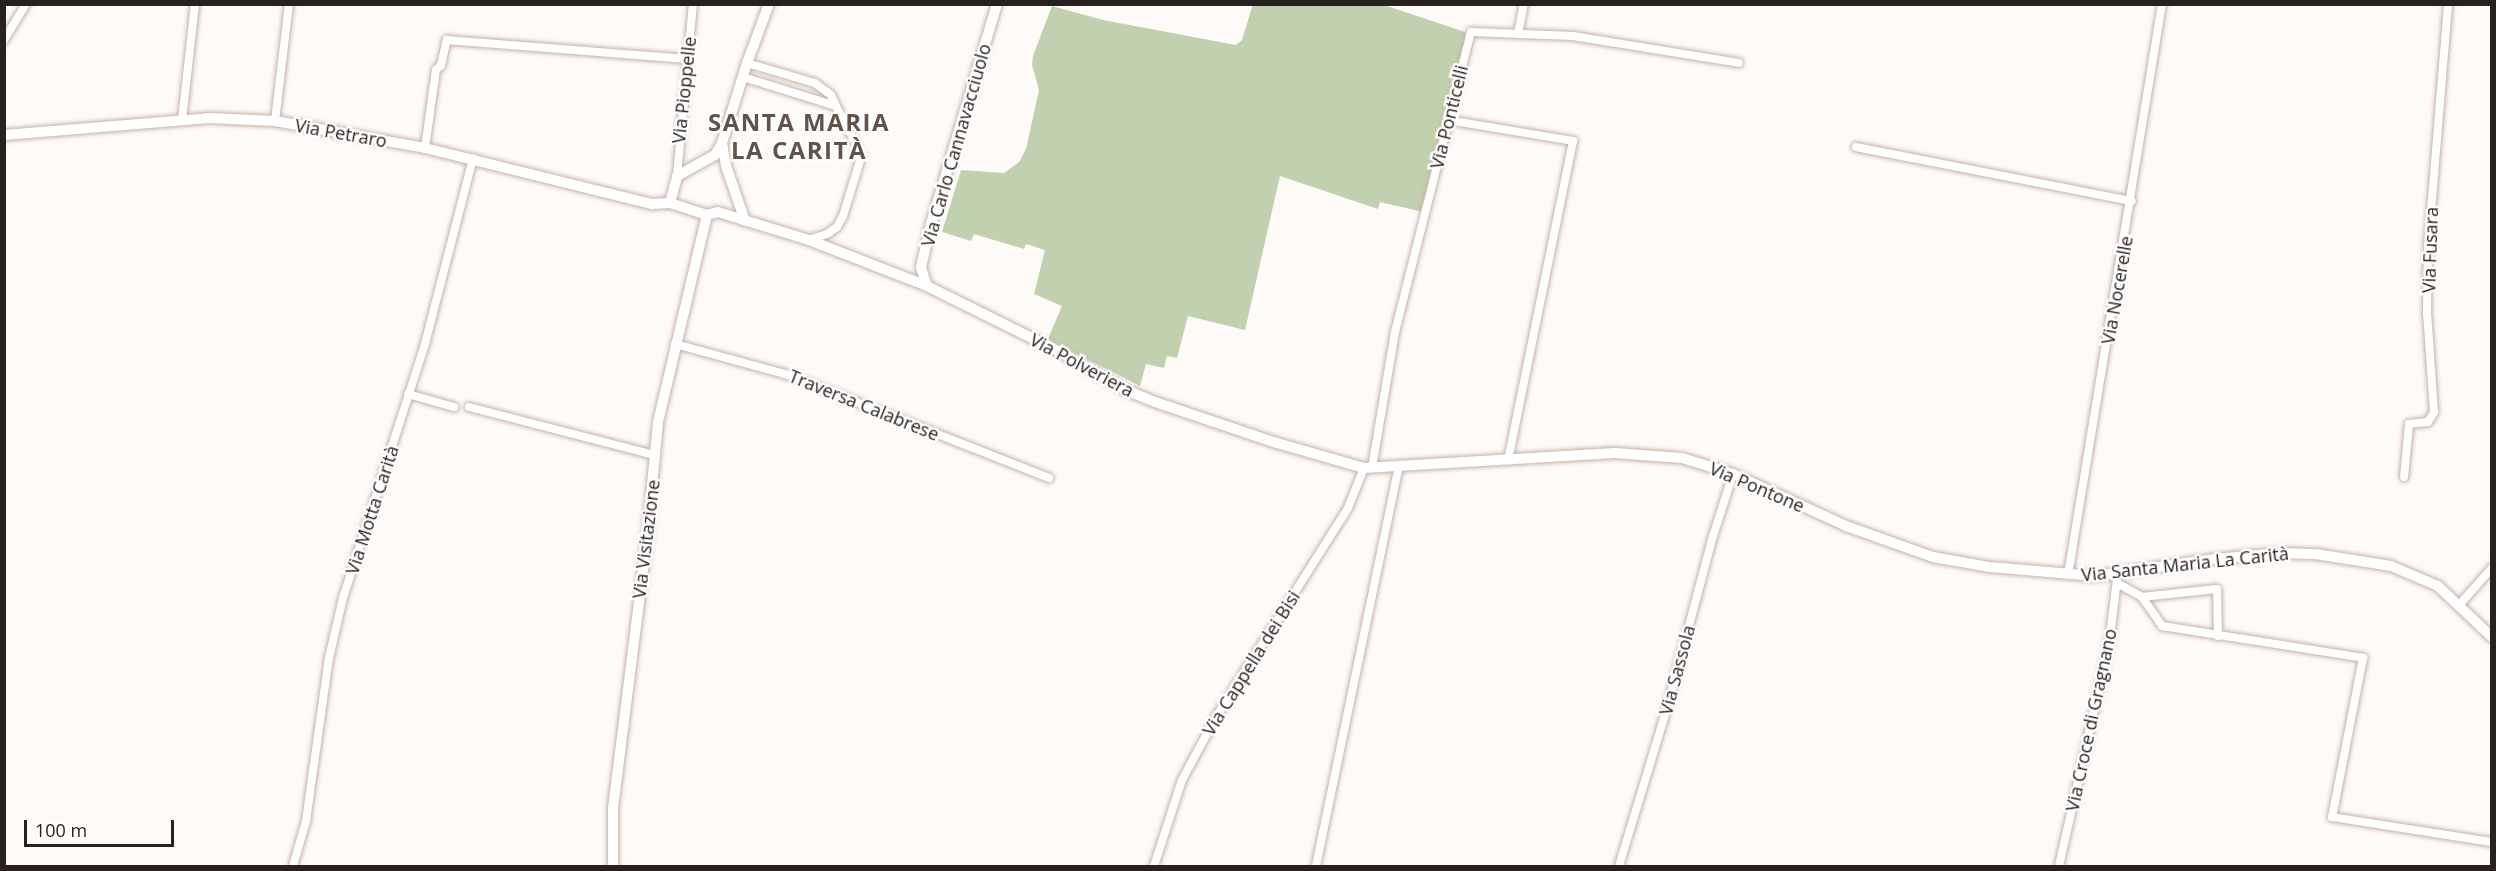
<!DOCTYPE html>
<meta charset="utf-8">
<style>
body{margin:0}
#map{position:relative;width:2496px;height:871px;overflow:hidden;background:#fefaf8;font-family:"Open Sans",sans-serif}
div>[style]{position:absolute}
.green>*{inset:0;background:#c1d0ae}
.roads{filter:drop-shadow(0 0 2px #c4b3aa) drop-shadow(0 0 2px #c4b3aa)}
.minor>*{height:8px;margin:-4px;padding:0 4px;transform-origin:4px;border-radius:4px;background:#fff}
.tertiary>*{height:10px;margin:-5px;padding:0 5px;transform-origin:5px;border-radius:5px;background:#fff}
span{translate:-50% -50%;white-space:nowrap;text-align:center;line-height:1.15;-webkit-text-stroke:5px #fff;paint-order:stroke}
.street-label{font-size:18px;color:#28211e}
.district-label{font-size:24px;color:#62524b;font-weight:700;letter-spacing:1.5px}
.frame{position:absolute;inset:0;border:6px solid #28211e;pointer-events:none}
.scale{position:absolute;left:24px;top:820px;width:150px;height:27px;box-sizing:border-box;border:3px solid #28211e;border-top:0;padding-left:8px;font-size:18px;line-height:21px;white-space:nowrap;color:#28211e;-webkit-text-stroke:4px #fff;paint-order:stroke}
</style>
<div id="map">
<div class="green">
<i style="clip-path:polygon(1253px 4px,1384px 5px,1465px 32px,1468px 35px,1423px 212px,1380px 202px,1378px 209px,1280px 176px,1245px 330px,1188px 316px,1177px 358px,1167px 356px,1164px 368px,1146px 364px,1140px 386px,1048px 339px,1062px 306px,1034px 294px,1045px 250px,1026px 244px,1024px 249px,974px 234px,971px 241px,942px 232px,961px 170px,1004px 173px,1019px 162px,1026px 149px,1039px 90px,1032px 65px,1033px 56px,1052px 6px,1103px 20px,1236px 45px,1242px 40px)"></i>
</div>
<div class="roads">
<div class="minor">
<i style="left:1518px;top:34px;width:31px;rotate:-79deg"></i>
<i style="left:4px;top:40px;width:42px;rotate:-58.6deg"></i>
<i style="left:747px;top:63px;width:71px;rotate:16.4deg"></i>
<i style="left:815px;top:83px;width:20px;rotate:37deg"></i>
<i style="left:831px;top:95px;width:12px;rotate:66deg"></i>
<i style="left:743px;top:77px;width:97px;rotate:17.3deg"></i>
<i style="left:836px;top:106px;width:43px;rotate:62.2deg"></i>
<i style="left:856px;top:144px;width:17px;rotate:77deg"></i>
<i style="left:860px;top:161px;width:58px;rotate:107.2deg"></i>
<i style="left:843px;top:216px;width:13px;rotate:119deg"></i>
<i style="left:837px;top:227px;width:12px;rotate:145deg"></i>
<i style="left:827px;top:234px;width:19px;rotate:162deg"></i>
<i style="left:182px;top:120px;width:117px;rotate:-83.6deg"></i>
<i style="left:1448px;top:120px;width:127px;rotate:9.5deg"></i>
<i style="left:1573px;top:141px;width:326px;rotate:101.5deg"></i>
<i style="left:275px;top:121px;width:118px;rotate:-83.2deg"></i>
<i style="left:1856px;top:147px;width:281px;rotate:11.1deg"></i>
<i style="left:425px;top:148px;width:79px;rotate:-82deg"></i>
<i style="left:436px;top:70px;width:7px;rotate:-45deg"></i>
<i style="left:441px;top:65px;width:26px;rotate:-77deg"></i>
<i style="left:447px;top:40px;width:240px;rotate:4.5deg"></i>
<i style="left:677px;top:176px;width:173px;rotate:-84.7deg"></i>
<i style="left:675px;top:344px;width:114px;rotate:15.3deg"></i>
<i style="left:785px;top:374px;width:284px;rotate:21.5deg"></i>
<i style="left:408px;top:394px;width:48px;rotate:15.8deg"></i>
<i style="left:469px;top:407px;width:191px;rotate:14.5deg"></i>
<i style="left:1372px;top:468px;width:138px;rotate:-80.4deg"></i>
<i style="left:1395px;top:332px;width:309px;rotate:-75.8deg"></i>
<i style="left:1471px;top:32px;width:102px;rotate:2.2deg"></i>
<i style="left:1573px;top:36px;width:168px;rotate:9.2deg"></i>
<i style="left:2404px;top:477px;width:53px;rotate:-84.6deg"></i>
<i style="left:2409px;top:424px;width:19px;rotate:-6deg"></i>
<i style="left:2428px;top:422px;width:12px;rotate:-59deg"></i>
<i style="left:2434px;top:412px;width:99px;rotate:-94deg"></i>
<i style="left:2427px;top:313px;width:65px;rotate:-89.1deg"></i>
<i style="left:2428px;top:248px;width:245px;rotate:-85.3deg"></i>
<i style="left:2068px;top:575px;width:579px;rotate:-80.65deg"></i>
<i style="left:2117px;top:583px;width:29px;rotate:29deg"></i>
<i style="left:2142px;top:597px;width:35px;rotate:55deg"></i>
<i style="left:2162px;top:626px;width:204px;rotate:9deg"></i>
<i style="left:2363px;top:658px;width:162px;rotate:101deg"></i>
<i style="left:2332px;top:817px;width:162px;rotate:8.9deg"></i>
<i style="left:2142px;top:597px;width:75px;rotate:-6.1deg"></i>
<i style="left:2217px;top:589px;width:47px;rotate:88.8deg"></i>
<i style="left:2460px;top:604px;width:48px;rotate:-48.4deg"></i>
<i style="left:293px;top:866px;width:47px;rotate:-73.9deg"></i>
<i style="left:306px;top:821px;width:165px;rotate:-82deg"></i>
<i style="left:329px;top:658px;width:62px;rotate:-76.9deg"></i>
<i style="left:343px;top:598px;width:267px;rotate:-72.1deg"></i>
<i style="left:425px;top:344px;width:192px;rotate:-75.5deg"></i>
<i style="left:1154px;top:866px;width:90px;rotate:-72deg"></i>
<i style="left:1182px;top:780px;width:72px;rotate:-61.6deg"></i>
<i style="left:1216px;top:717px;width:247px;rotate:-57.7deg"></i>
<i style="left:1348px;top:508px;width:43px;rotate:-68.2deg"></i>
<i style="left:1316px;top:866px;width:409px;rotate:-78.3deg"></i>
<i style="left:1619px;top:866px;width:172px;rotate:-73.1deg"></i>
<i style="left:1669px;top:701px;width:171px;rotate:-75.1deg"></i>
<i style="left:1713px;top:536px;width:65px;rotate:-72.1deg"></i>
<i style="left:2059px;top:866px;width:227px;rotate:-77.3deg"></i>
<i style="left:2109px;top:645px;width:66px;rotate:-83.1deg"></i>
</div>
<div class="tertiary">
<i style="left:4px;top:135px;width:206px;rotate:-4.7deg"></i>
<i style="left:209px;top:118px;width:66px;rotate:2.6deg"></i>
<i style="left:275px;top:121px;width:152px;rotate:10.2deg"></i>
<i style="left:425px;top:148px;width:234px;rotate:13.9deg"></i>
<i style="left:652px;top:204px;width:18px;rotate:-3deg"></i>
<i style="left:670px;top:203px;width:39px;rotate:18deg"></i>
<i style="left:707px;top:215px;width:11px;rotate:-15deg"></i>
<i style="left:718px;top:212px;width:95px;rotate:17.1deg"></i>
<i style="left:809px;top:240px;width:127px;rotate:21.3deg"></i>
<i style="left:927px;top:286px;width:151px;rotate:26.4deg"></i>
<i style="left:1062px;top:353px;width:76px;rotate:29.9deg"></i>
<i style="left:1128px;top:391px;width:29px;rotate:22deg"></i>
<i style="left:1155px;top:402px;width:129px;rotate:18.6deg"></i>
<i style="left:1277px;top:443px;width:91px;rotate:16deg"></i>
<i style="left:1364px;top:468px;width:251px;rotate:-3.4deg"></i>
<i style="left:1615px;top:453px;width:67px;rotate:4.3deg"></i>
<i style="left:1682px;top:458px;width:53px;rotate:17.4deg"></i>
<i style="left:1733px;top:474px;width:124px;rotate:24.7deg"></i>
<i style="left:1846px;top:526px;width:92px;rotate:19.6deg"></i>
<i style="left:1933px;top:557px;width:58px;rotate:10deg"></i>
<i style="left:1990px;top:567px;width:105px;rotate:4.9deg"></i>
<i style="left:2095px;top:576px;width:120px;rotate:-8.1deg"></i>
<i style="left:2214px;top:559px;width:68px;rotate:-5deg"></i>
<i style="left:2282px;top:553px;width:34px;rotate:2deg"></i>
<i style="left:2316px;top:554px;width:76px;rotate:9.1deg"></i>
<i style="left:2391px;top:566px;width:51px;rotate:23.1deg"></i>
<i style="left:2438px;top:586px;width:74px;rotate:43.4deg"></i>
<i style="left:722px;top:143px;width:23px;rotate:80deg"></i>
<i style="left:726px;top:166px;width:58px;rotate:70.9deg"></i>
<i style="left:670px;top:203px;width:28px;rotate:-75deg"></i>
<i style="left:677px;top:176px;width:43px;rotate:-28.9deg"></i>
<i style="left:715px;top:155px;width:14px;rotate:-60deg"></i>
<i style="left:722px;top:143px;width:84px;rotate:-72.6deg"></i>
<i style="left:747px;top:63px;width:63px;rotate:-69.6deg"></i>
<i style="left:927px;top:286px;width:20px;rotate:-108deg"></i>
<i style="left:921px;top:267px;width:44px;rotate:-76.9deg"></i>
<i style="left:931px;top:224px;width:230px;rotate:-73.3deg"></i>
<i style="left:613px;top:866px;width:58px;rotate:-90deg"></i>
<i style="left:613px;top:808px;width:271px;rotate:-82.8deg"></i>
<i style="left:647px;top:539px;width:118px;rotate:-84.6deg"></i>
<i style="left:658px;top:422px;width:213px;rotate:-76.7deg"></i>
</div>
</div>
<div class="street-label">
<span style="left:684px;top:90px;rotate:-84deg">Via Pioppelle</span>
<span style="left:1449px;top:117px;rotate:-76deg">Via Ponticelli</span>
<span style="left:341px;top:133px;rotate:10deg">Via Petraro</span>
<span style="left:956px;top:145px;rotate:-74deg">Via Carlo Cannavacciuolo</span>
<span style="left:2430px;top:250px;rotate:-88deg">Via Fusara</span>
<span style="left:2117px;top:290px;rotate:-80deg">Via Nocerelle</span>
<span style="left:1082px;top:365px;rotate:28deg">Via Polveriera</span>
<span style="left:864px;top:405px;rotate:22deg">Traversa Calabrese</span>
<span style="left:1757px;top:487px;rotate:23deg">Via Pontone</span>
<span style="left:372px;top:510px;rotate:-72deg">Via Motta Carità</span>
<span style="left:646px;top:539px;rotate:-83deg">Via Visitazione</span>
<span style="left:2185px;top:564px;rotate:-6deg">Via Santa Maria La Carità</span>
<span style="left:1251px;top:663px;rotate:-58deg">Via Cappella dei Bisi</span>
<span style="left:1677px;top:670px;rotate:-75deg">Via Sassola</span>
<span style="left:2091px;top:720px;rotate:-78deg">Via Croce di Gragnano</span>
</div>
<div class="district-label">
<span style="left:799px;top:136px">SANTA MARIA<br>LA CARITÀ</span>
</div>
<div class="frame"></div>
<div class="scale">100 m</div>
</div>
